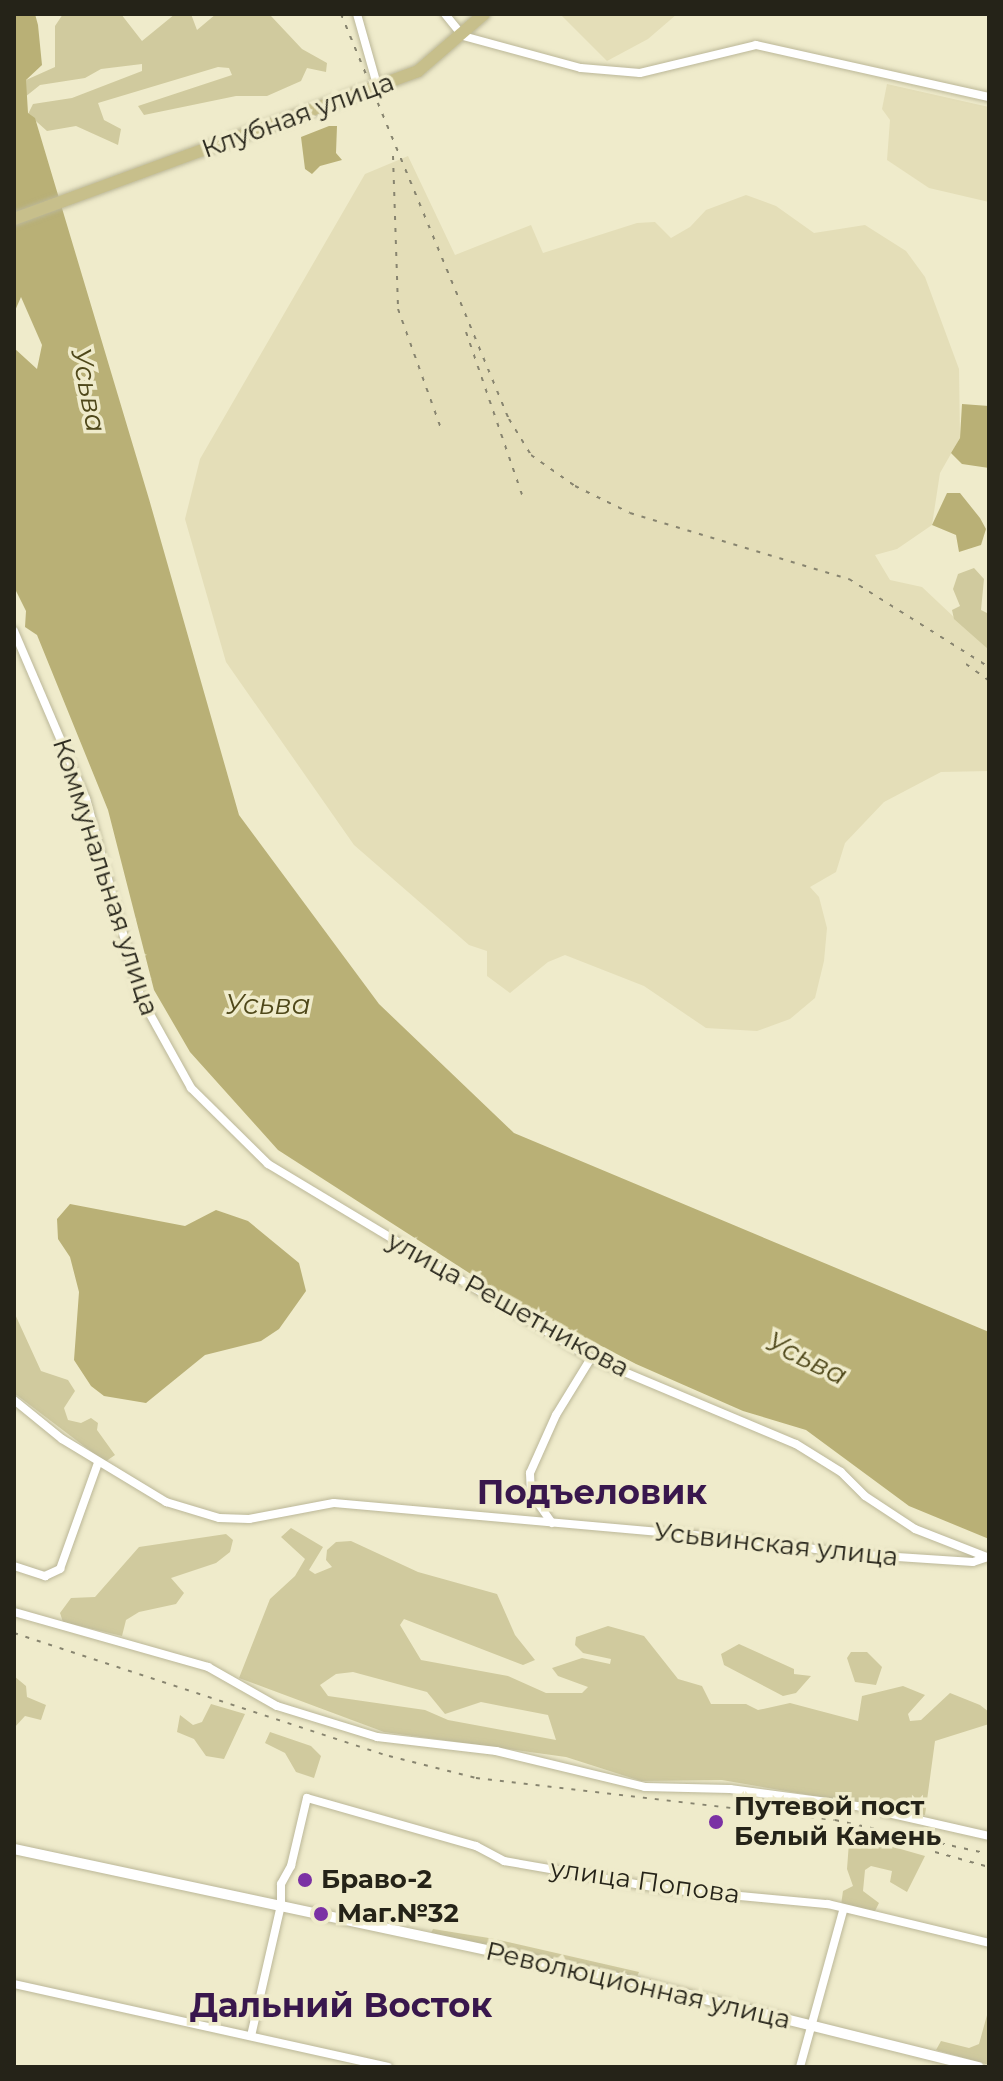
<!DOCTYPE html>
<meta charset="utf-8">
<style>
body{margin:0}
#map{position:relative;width:1003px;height:2081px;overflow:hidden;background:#efebcb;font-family:Montserrat,sans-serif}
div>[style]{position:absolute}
.built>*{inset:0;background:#e4deb8}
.green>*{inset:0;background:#d0ca9e}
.water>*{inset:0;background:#b9b076}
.roads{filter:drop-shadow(0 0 2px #bbb798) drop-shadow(0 0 2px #bbb798)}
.minor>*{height:8px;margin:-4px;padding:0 4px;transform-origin:4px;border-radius:4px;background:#fff}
.tertiary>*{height:10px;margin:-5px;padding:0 5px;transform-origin:5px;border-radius:5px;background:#fff}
.primary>*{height:12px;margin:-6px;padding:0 6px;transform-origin:6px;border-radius:6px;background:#c7bf8b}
.rail>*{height:2px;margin-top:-1px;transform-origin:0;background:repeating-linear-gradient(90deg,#87846f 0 4px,transparent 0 12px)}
.dots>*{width:22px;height:22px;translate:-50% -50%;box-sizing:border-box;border:4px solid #efebcb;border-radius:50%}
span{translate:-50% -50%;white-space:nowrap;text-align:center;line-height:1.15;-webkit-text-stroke:7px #efebcb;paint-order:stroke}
.street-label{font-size:26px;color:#252318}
.poi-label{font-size:26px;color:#252318;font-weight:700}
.left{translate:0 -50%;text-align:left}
.water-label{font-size:28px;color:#4f481a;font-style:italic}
.district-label{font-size:34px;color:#39174d;font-weight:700}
.frame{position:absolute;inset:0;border:16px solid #252318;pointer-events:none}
</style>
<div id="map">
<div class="built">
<i style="clip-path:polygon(560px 14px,677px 14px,648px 39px,607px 61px)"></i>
<i style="clip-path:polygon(887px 84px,989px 107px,989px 202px,929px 188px,887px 160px,890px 120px,882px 109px)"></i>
<i style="clip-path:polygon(408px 156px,455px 255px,531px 225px,543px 253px,637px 223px,655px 222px,671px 238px,690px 227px,706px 210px,746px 195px,776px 206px,814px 233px,865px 225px,906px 251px,925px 277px,959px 369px,960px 438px,940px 473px,932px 525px,897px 549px,875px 555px,890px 580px,922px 587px,989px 650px,989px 771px,941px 772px,884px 802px,845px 843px,836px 872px,810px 887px,819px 897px,827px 928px,824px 961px,815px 998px,790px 1019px,757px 1031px,706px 1028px,644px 986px,565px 955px,548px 962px,510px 993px,487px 976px,487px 951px,469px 945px,354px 845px,226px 662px,185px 519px,200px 459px,365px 174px)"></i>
</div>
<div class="green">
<i style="clip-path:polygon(63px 14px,121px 14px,142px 41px,175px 14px,191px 14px,197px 30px,216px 14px,271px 16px,302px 49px,327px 63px,326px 72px,307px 68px,301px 81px,267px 96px,236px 96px,144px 115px,138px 106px,232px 75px,229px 68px,218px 67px,98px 103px,104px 120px,121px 129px,118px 145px,76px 126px,47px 131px,28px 114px,33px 104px,72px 98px,142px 71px,142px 64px,101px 69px,85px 78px,40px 85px,25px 97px,26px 80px,55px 67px,55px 26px)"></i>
<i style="clip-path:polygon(974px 568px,984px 579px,981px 610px,989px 614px,989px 650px,954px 619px,952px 610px,960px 606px,953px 589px,958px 574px)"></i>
<i style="clip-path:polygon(14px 1312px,41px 1371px,68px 1380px,75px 1391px,64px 1408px,68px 1420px,81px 1423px,91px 1418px,98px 1423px,97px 1430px,115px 1455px,105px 1462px,14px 1393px)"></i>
<i style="clip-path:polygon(evenodd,291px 1528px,323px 1547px,309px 1570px,315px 1574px,332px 1567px,326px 1560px,327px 1550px,336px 1542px,351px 1541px,418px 1572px,497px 1594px,515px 1635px,535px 1660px,523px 1665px,404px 1619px,400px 1625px,421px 1660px,508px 1676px,546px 1693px,582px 1693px,588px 1687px,558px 1676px,552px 1668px,582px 1658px,610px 1664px,611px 1659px,583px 1653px,575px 1645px,576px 1637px,608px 1626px,644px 1636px,678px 1679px,702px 1686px,711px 1704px,746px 1704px,758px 1710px,790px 1703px,858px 1721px,862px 1696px,903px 1686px,925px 1695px,908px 1714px,910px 1721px,921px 1720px,950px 1693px,980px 1705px,989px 1712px,989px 1724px,935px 1741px,925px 1815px,722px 1780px,641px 1781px,566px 1757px,384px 1732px,239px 1678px,270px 1599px,295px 1576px,305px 1559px,281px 1537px,291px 1528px,353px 1672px,427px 1692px,445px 1714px,481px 1702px,548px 1715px,556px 1740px,448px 1720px,425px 1710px,328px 1696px,320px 1685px,336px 1674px,353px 1672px)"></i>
<i style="clip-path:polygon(226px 1534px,233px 1540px,230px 1552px,216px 1563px,171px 1578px,184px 1593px,176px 1604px,139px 1612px,126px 1620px,122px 1636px,63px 1622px,60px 1613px,71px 1598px,95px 1597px,139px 1547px)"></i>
<i style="clip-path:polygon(739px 1644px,794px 1669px,794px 1674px,811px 1676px,796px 1693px,783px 1696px,724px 1665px,721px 1654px)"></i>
<i style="clip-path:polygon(851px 1652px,867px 1652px,882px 1667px,876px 1685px,855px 1682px,847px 1658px)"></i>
<i style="clip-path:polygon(14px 1676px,26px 1686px,27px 1697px,46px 1705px,41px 1720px,25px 1716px,14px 1728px)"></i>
<i style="clip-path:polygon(211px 1704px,245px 1714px,224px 1759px,206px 1756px,194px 1739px,177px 1732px,180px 1715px,193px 1725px,202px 1722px)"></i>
<i style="clip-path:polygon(270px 1732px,311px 1746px,321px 1756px,314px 1778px,296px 1772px,285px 1753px,265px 1743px)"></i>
<i style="clip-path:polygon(862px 1838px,925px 1856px,907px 1892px,890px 1882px,892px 1871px,871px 1866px,865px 1870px,863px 1891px,879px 1903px,874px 1913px,841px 1905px,843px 1891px,853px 1886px,847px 1869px,849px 1842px)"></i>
<i style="clip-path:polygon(433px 1929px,495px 1939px,639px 1972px,636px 1979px,430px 1935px)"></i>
<i style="clip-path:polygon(989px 2008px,989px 2065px,936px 2050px,941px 2041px,969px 2048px,979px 2044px)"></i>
</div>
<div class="water">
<i style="clip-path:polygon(14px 14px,35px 14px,38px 25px,42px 65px,26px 80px,28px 113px,35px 118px,149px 499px,239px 815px,379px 1004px,514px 1133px,989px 1332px,989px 1539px,909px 1506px,806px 1430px,743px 1411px,636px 1364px,505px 1296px,278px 1150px,190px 1052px,154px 990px,108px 810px,37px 635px,25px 627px,26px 611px,14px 587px,14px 348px,37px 369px,42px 345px,21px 297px,14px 313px)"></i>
<i style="clip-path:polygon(329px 126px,337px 126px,336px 153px,342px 160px,320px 166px,312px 174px,305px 169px,301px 137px)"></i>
<i style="clip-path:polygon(962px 404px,989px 406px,989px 468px,962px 464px,951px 453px,960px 438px)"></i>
<i style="clip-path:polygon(947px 493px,960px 493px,980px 518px,986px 529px,981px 545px,959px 552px,956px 535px,932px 525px)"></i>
<i style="clip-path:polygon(70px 1204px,185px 1226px,216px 1210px,248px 1221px,299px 1263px,306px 1291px,279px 1329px,261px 1341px,205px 1355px,146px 1403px,104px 1396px,91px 1386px,74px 1360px,79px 1292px,70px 1257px,58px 1239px,57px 1219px)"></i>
</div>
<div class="roads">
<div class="minor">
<i style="left:357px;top:14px;width:77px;rotate:74.2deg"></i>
<i style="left:445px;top:14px;width:28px;rotate:51deg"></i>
<i style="left:463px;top:36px;width:122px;rotate:15.2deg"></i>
<i style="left:581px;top:68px;width:59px;rotate:4.8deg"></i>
<i style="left:640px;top:73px;width:119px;rotate:-13.6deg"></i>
<i style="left:756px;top:45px;width:239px;rotate:12.6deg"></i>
<i style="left:14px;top:631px;width:183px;rotate:66.8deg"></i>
<i style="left:86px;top:799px;width:206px;rotate:74.6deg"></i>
<i style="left:141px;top:998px;width:103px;rotate:60.9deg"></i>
<i style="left:191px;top:1088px;width:108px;rotate:44.6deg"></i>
<i style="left:268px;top:1164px;width:377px;rotate:31deg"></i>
<i style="left:591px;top:1358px;width:222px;rotate:22.8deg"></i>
<i style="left:796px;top:1444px;width:53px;rotate:31.9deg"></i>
<i style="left:841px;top:1472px;width:34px;rotate:45deg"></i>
<i style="left:865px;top:1496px;width:60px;rotate:33.4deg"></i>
<i style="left:915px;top:1529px;width:77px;rotate:21.3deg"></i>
<i style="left:14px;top:1400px;width:62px;rotate:39.1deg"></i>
<i style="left:62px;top:1439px;width:122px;rotate:31.2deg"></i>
<i style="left:166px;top:1502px;width:55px;rotate:16.8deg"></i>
<i style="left:219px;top:1518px;width:30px;rotate:2deg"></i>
<i style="left:249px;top:1519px;width:86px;rotate:-10.7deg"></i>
<i style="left:334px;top:1503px;width:417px;rotate:5.1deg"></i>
<i style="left:749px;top:1540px;width:104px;rotate:7.7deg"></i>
<i style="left:852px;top:1554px;width:121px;rotate:3.8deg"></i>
<i style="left:973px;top:1562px;width:16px;rotate:-18deg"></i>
<i style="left:552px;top:1523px;width:37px;rotate:-125deg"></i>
<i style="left:531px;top:1493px;width:20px;rotate:-93deg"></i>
<i style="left:530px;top:1473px;width:64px;rotate:-65.9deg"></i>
<i style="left:556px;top:1415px;width:67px;rotate:-58.4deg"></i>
<i style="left:14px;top:1566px;width:33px;rotate:18deg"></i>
<i style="left:45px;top:1576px;width:17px;rotate:-25deg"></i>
<i style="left:60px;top:1569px;width:113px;rotate:-70.3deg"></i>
<i style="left:14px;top:1612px;width:202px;rotate:15.8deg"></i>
<i style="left:208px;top:1667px;width:79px;rotate:29.5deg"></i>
<i style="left:277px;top:1706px;width:105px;rotate:17.2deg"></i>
<i style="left:377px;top:1737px;width:120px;rotate:6.7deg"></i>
<i style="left:496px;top:1751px;width:153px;rotate:13.6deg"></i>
<i style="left:645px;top:1787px;width:85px;rotate:1.3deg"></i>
<i style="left:730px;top:1789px;width:128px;rotate:7.6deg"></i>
<i style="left:857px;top:1806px;width:135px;rotate:12.8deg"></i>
<i style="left:14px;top:1984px;width:383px;rotate:12.5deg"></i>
<i style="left:251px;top:2036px;width:134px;rotate:-77.1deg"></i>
<i style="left:281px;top:1905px;width:21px;rotate:-90deg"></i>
<i style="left:281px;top:1884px;width:21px;rotate:-61deg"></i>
<i style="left:291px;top:1866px;width:70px;rotate:-76.8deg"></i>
<i style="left:307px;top:1798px;width:176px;rotate:15.9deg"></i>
<i style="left:476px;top:1846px;width:32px;rotate:28deg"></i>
<i style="left:504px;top:1861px;width:163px;rotate:9.9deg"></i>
<i style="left:665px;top:1889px;width:164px;rotate:5.3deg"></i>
<i style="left:828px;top:1904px;width:166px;rotate:13.6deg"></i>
<i style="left:800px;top:2067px;width:162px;rotate:-74.6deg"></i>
</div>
<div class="tertiary">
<i style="left:14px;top:1849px;width:641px;rotate:12.06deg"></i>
<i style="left:641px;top:1983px;width:348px;rotate:14deg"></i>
</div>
<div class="primary">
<i style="left:14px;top:219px;width:430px;rotate:-20.1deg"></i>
<i style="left:418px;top:71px;width:87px;rotate:-40.8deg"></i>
</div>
</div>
<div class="rail">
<i style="left:341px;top:14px;width:438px;rotate:67.5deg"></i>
<i style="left:509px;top:419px;width:42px;rotate:58.6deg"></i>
<i style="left:531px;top:455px;width:54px;rotate:35.2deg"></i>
<i style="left:575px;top:486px;width:61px;rotate:26.1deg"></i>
<i style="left:630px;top:513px;width:229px;rotate:16.8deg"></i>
<i style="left:849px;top:579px;width:165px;rotate:32.2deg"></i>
<i style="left:393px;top:156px;width:153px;rotate:88.1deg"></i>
<i style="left:398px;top:309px;width:130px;rotate:70.2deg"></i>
<i style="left:466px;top:332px;width:172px;rotate:71deg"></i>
<i style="left:966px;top:664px;width:29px;rotate:36deg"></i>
<i style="left:14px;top:1633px;width:395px;rotate:18.2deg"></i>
<i style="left:389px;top:1756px;width:90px;rotate:14.2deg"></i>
<i style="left:476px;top:1778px;width:361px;rotate:6.7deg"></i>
<i style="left:835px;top:1820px;width:158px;rotate:12.4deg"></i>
<i style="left:935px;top:1852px;width:56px;rotate:15.5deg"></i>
</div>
<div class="dots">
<i style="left:716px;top:1822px;background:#7b31a4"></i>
<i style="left:305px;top:1880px;background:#7b31a4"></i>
<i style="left:321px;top:1914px;background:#7b31a4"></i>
</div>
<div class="street-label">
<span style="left:298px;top:116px;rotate:-20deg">Клубная улица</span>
<span style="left:105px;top:877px;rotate:72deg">Коммунальная улица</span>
<span style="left:508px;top:1305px;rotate:29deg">улица Решетникова</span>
<span style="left:776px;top:1545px;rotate:6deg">Усьвинская улица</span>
<span style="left:645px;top:1882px;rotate:8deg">улица Попова</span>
<span style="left:638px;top:1986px;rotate:13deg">Революционная улица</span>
</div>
<div class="poi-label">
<span class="left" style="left:734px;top:1822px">Путевой пост<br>Белый Камень</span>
<span class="left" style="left:321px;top:1880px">Браво-2</span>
<span class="left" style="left:337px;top:1914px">Маг.№32</span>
</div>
<div class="water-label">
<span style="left:89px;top:390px;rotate:79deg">Усьва</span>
<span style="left:268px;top:1004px">Усьва</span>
<span style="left:807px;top:1358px;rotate:26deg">Усьва</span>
</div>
<div class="district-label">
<span style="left:592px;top:1493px">Подъеловик</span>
<span style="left:341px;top:2006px">Дальний Восток</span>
</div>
<div class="frame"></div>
</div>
